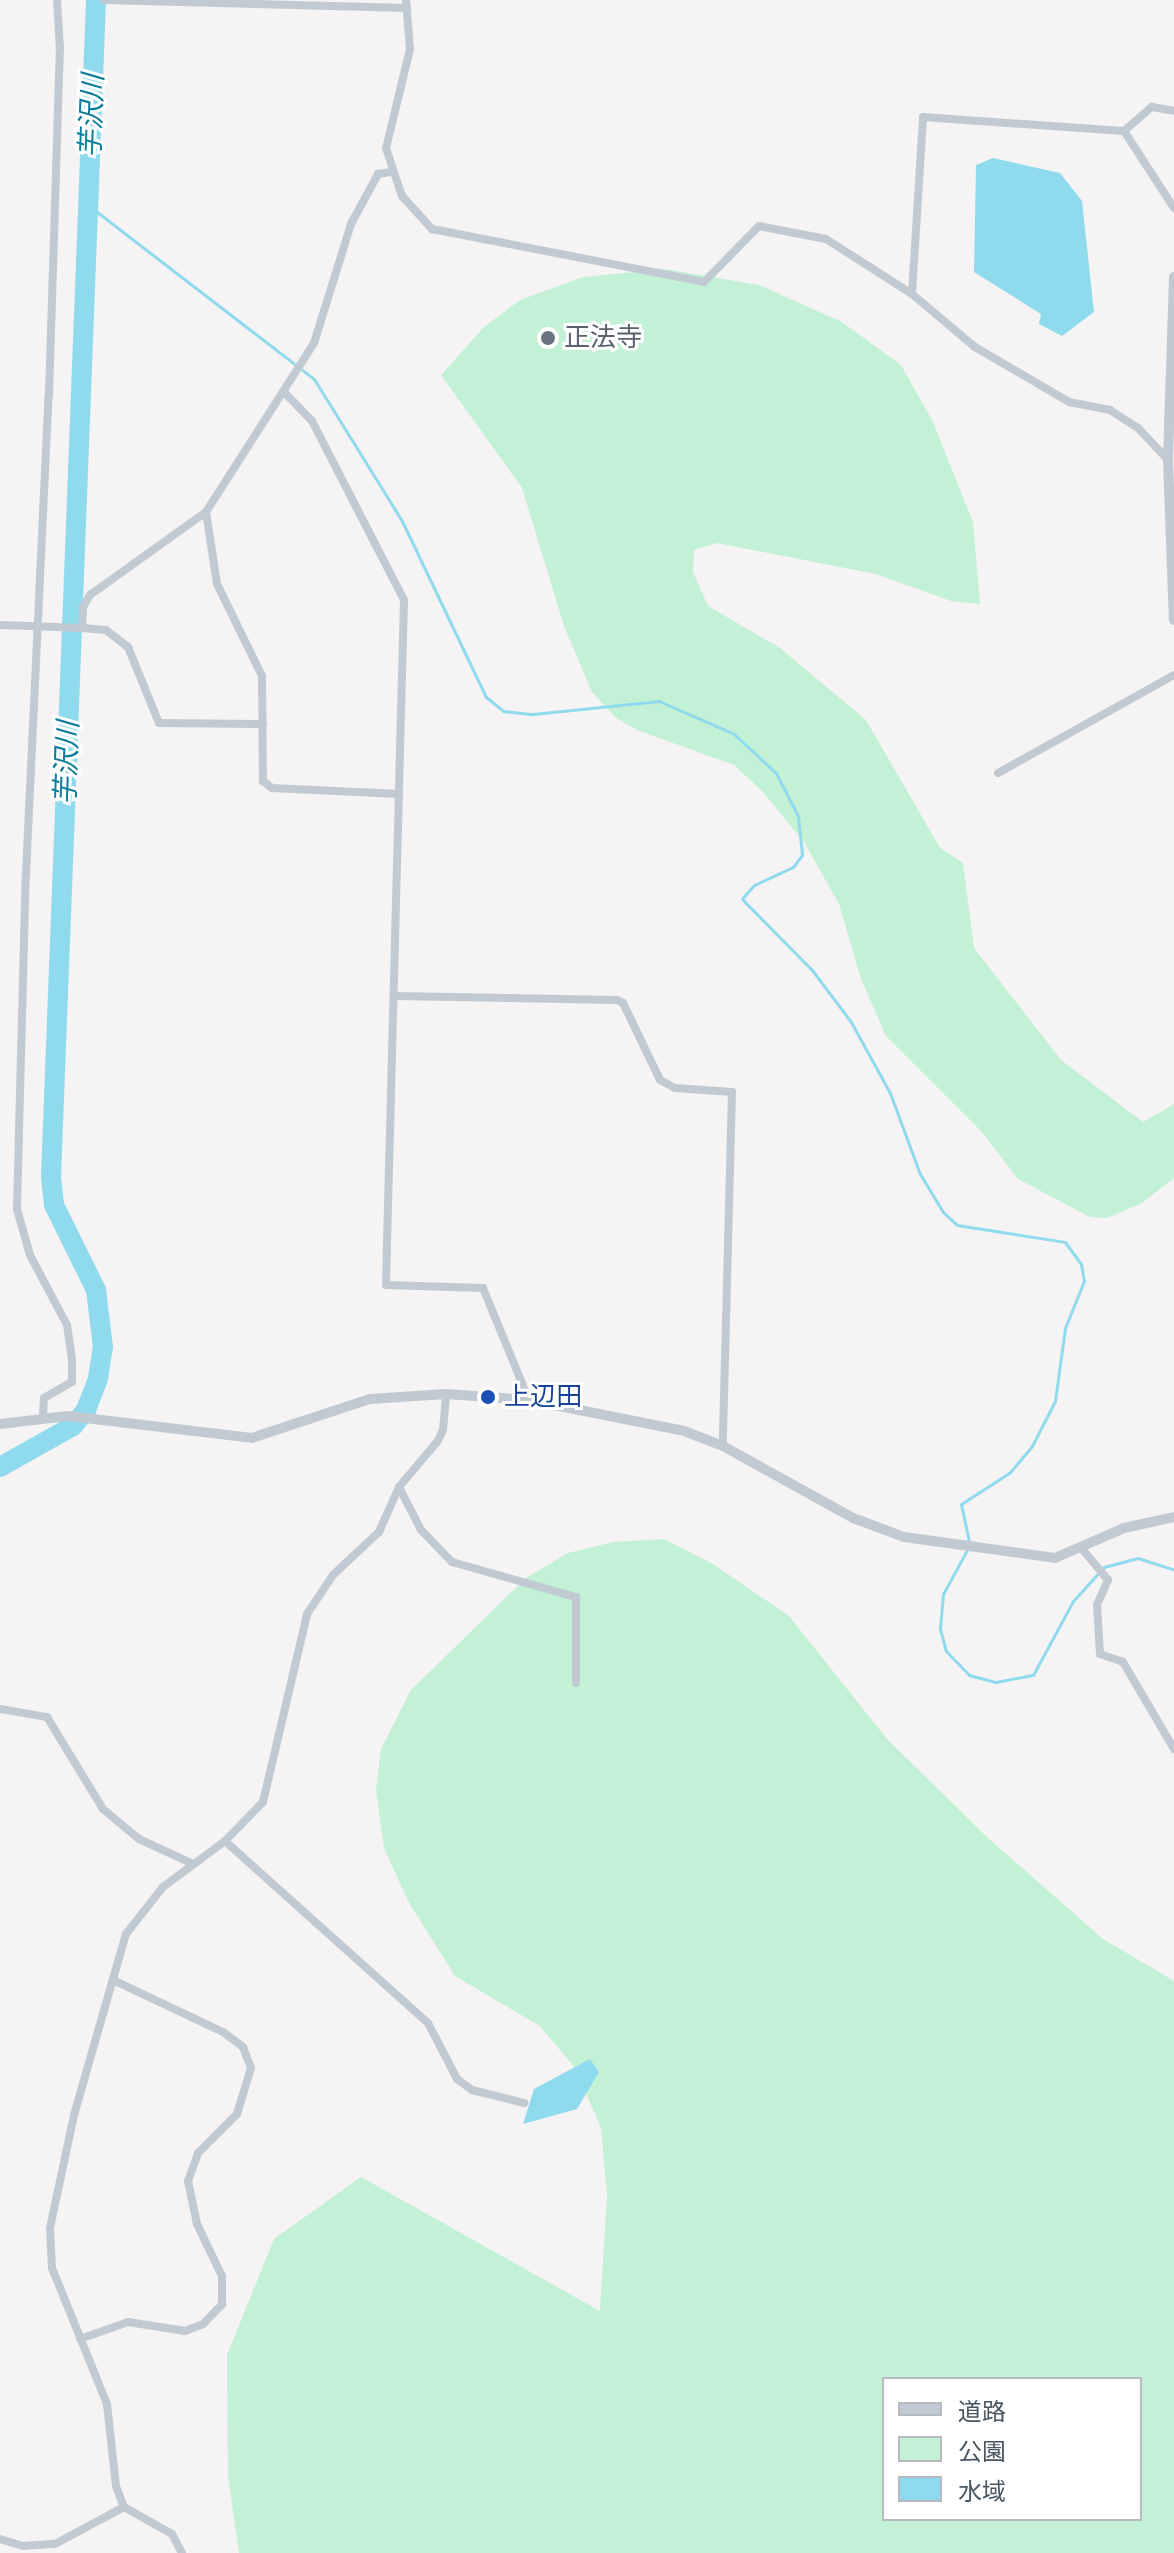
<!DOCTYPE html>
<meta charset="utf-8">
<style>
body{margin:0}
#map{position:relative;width:1174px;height:2553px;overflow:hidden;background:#f5f3f3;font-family:Helvetica,"Noto Sans JP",sans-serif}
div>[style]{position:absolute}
.green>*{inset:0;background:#c3f1d5}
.water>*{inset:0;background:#90daee}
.stream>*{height:3px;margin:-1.5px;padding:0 1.5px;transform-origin:1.5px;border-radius:1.5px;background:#90daee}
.river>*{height:20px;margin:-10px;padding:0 10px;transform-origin:10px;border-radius:10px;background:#90daee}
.minor>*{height:8px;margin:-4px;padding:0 4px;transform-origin:4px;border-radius:4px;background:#c1cad2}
.tertiary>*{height:10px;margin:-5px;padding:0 5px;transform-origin:5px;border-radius:5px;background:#c1cad2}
.dots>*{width:22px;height:22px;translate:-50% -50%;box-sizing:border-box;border:4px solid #fff;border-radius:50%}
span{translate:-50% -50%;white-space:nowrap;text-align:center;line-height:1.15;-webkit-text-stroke:6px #fff;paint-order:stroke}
.worship-label{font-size:26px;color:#5b616d}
.left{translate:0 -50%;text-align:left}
.transit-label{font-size:26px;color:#164399}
.water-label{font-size:28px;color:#0c7c9b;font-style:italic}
.legend{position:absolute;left:882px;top:2377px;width:260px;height:144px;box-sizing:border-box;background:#fff;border:2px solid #b7bbc0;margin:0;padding:10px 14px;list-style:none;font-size:24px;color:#4a5661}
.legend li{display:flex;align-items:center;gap:16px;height:40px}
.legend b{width:40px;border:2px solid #b7bbc0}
</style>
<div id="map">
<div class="green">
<i style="clip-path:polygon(665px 269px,759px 285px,842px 322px,901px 365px,933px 422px,973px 522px,980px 604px,951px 601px,876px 574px,717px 543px,694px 550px,693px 572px,708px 606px,780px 648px,866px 720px,940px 848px,963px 863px,974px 948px,1061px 1060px,1143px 1122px,1174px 1104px,1174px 1178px,1142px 1203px,1107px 1218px,1090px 1217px,1018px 1179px,982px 1132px,886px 1036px,861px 979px,839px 904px,804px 842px,763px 792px,734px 765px,637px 730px,615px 717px,592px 692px,564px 626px,522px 488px,441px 375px,484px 327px,520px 300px,583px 277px)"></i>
<i style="clip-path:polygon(evenodd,664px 1539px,713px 1564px,789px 1616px,887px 1739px,988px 1838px,1103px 1939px,1174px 1981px,1174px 2553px,239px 2553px,228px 2476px,227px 2355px,274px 2239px,361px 2177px,600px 2311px,607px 2196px,601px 2128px,575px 2068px,540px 2026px,455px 1976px,408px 1901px,384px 1848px,376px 1790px,381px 1749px,411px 1690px,526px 1578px,568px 1553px,613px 1542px,664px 1539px,884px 2379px,1140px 2379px,1140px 2519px,884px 2519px,884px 2379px)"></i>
</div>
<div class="water">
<i style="clip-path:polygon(993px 158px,1060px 173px,1082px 201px,1094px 312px,1062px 336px,1039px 324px,1041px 314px,974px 272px,976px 165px)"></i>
<i style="clip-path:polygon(590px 2059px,599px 2072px,577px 2109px,523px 2124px,534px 2089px)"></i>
</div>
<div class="stream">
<i style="left:88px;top:205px;width:285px;rotate:37.6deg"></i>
<i style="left:314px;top:379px;width:167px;rotate:58.2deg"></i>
<i style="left:402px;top:521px;width:195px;rotate:64.5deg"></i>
<i style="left:486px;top:697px;width:22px;rotate:39deg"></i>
<i style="left:503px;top:711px;width:30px;rotate:6deg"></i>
<i style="left:533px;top:714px;width:127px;rotate:-5.9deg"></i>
<i style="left:659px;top:701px;width:82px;rotate:23.7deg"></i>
<i style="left:734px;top:734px;width:57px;rotate:42.9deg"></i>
<i style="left:776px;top:773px;width:48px;rotate:62.9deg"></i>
<i style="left:798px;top:816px;width:39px;rotate:84deg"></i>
<i style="left:802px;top:855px;width:15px;rotate:127deg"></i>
<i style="left:793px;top:867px;width:43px;rotate:155.2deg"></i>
<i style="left:754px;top:885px;width:18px;rotate:131deg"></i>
<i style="left:742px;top:899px;width:100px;rotate:45.4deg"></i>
<i style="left:812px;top:970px;width:65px;rotate:53.1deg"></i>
<i style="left:851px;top:1022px;width:81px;rotate:61.2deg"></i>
<i style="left:890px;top:1093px;width:86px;rotate:69.7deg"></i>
<i style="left:920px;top:1174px;width:44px;rotate:58.8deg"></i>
<i style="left:943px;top:1212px;width:19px;rotate:43deg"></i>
<i style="left:957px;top:1225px;width:109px;rotate:8.9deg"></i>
<i style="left:1065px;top:1242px;width:27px;rotate:54deg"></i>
<i style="left:1081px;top:1264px;width:17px;rotate:80deg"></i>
<i style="left:1084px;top:1281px;width:51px;rotate:112deg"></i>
<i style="left:1065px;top:1328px;width:74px;rotate:97.8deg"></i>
<i style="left:1055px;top:1401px;width:51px;rotate:117.1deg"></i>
<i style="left:1032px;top:1446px;width:35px;rotate:130deg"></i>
<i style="left:1009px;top:1473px;width:57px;rotate:147.1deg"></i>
<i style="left:961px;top:1504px;width:40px;rotate:78deg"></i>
<i style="left:967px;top:1550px;width:50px;rotate:118.6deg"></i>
<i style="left:943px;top:1594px;width:35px;rotate:95deg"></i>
<i style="left:940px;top:1629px;width:23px;rotate:75deg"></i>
<i style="left:946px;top:1651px;width:33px;rotate:46deg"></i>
<i style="left:969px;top:1675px;width:28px;rotate:15deg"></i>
<i style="left:996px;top:1682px;width:38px;rotate:-11deg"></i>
<i style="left:1033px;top:1675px;width:84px;rotate:-61.6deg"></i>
<i style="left:1073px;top:1601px;width:46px;rotate:-47.6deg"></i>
<i style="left:1104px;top:1567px;width:35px;rotate:-15deg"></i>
<i style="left:1138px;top:1558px;width:38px;rotate:18deg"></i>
</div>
<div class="river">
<i style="left:0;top:1467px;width:84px;rotate:-29.3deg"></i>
<i style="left:73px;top:1426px;width:21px;rotate:-51deg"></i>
<i style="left:86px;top:1410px;width:34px;rotate:-69deg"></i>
<i style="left:98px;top:1378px;width:31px;rotate:-81deg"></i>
<i style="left:103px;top:1347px;width:57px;rotate:-97deg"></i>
<i style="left:96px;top:1290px;width:95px;rotate:-116.3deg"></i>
<i style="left:54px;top:1205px;width:28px;rotate:-96deg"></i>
<i style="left:51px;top:1177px;width:1178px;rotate:-87.81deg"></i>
</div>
<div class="minor">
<i style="left:104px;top:0;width:303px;rotate:1.5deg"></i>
<i style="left:406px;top:0;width:49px;rotate:85.3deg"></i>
<i style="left:410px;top:49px;width:102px;rotate:103.6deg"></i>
<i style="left:386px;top:148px;width:51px;rotate:71.6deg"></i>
<i style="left:402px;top:196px;width:45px;rotate:47.7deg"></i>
<i style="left:432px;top:229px;width:277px;rotate:11deg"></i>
<i style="left:704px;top:282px;width:78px;rotate:-45.5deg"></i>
<i style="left:759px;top:226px;width:68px;rotate:11deg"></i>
<i style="left:826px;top:239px;width:102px;rotate:32.6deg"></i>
<i style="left:912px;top:294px;width:82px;rotate:40.1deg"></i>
<i style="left:975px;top:347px;width:109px;rotate:30.3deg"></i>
<i style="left:1069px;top:402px;width:42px;rotate:11deg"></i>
<i style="left:1110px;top:410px;width:33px;rotate:33deg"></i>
<i style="left:1138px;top:428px;width:44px;rotate:46.8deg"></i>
<i style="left:1124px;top:131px;width:92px;rotate:57deg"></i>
<i style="left:912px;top:294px;width:177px;rotate:-86.4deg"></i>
<i style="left:923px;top:117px;width:201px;rotate:4deg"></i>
<i style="left:1124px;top:131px;width:37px;rotate:-41deg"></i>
<i style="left:1152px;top:107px;width:22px;rotate:10deg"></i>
<i style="left:284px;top:392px;width:40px;rotate:46deg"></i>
<i style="left:312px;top:421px;width:201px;rotate:62.8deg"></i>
<i style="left:404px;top:600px;width:685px;rotate:91.51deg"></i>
<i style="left:386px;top:1285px;width:97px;rotate:1.8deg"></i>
<i style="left:483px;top:1288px;width:121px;rotate:67.7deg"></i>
<i style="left:206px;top:512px;width:73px;rotate:81.3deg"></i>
<i style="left:217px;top:584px;width:102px;rotate:63.9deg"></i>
<i style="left:262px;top:676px;width:105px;rotate:89.5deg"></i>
<i style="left:263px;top:781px;width:11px;rotate:38deg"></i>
<i style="left:272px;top:788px;width:127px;rotate:2.7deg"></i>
<i style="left:0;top:625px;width:82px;rotate:2.1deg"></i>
<i style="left:82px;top:628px;width:21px;rotate:-87deg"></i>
<i style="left:83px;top:607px;width:14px;rotate:-60deg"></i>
<i style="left:90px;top:595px;width:143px;rotate:-35.6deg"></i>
<i style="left:206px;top:512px;width:201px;rotate:-57.4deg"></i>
<i style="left:314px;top:343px;width:125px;rotate:-72.7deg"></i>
<i style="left:351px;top:224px;width:57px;rotate:-61.6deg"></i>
<i style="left:378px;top:174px;width:12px;rotate:-9deg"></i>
<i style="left:82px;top:628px;width:24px;rotate:5deg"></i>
<i style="left:106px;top:630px;width:28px;rotate:38deg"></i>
<i style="left:128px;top:647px;width:82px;rotate:67.8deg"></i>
<i style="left:159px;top:723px;width:104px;rotate:0.6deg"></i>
<i style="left:998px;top:773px;width:201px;rotate:-29.1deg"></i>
<i style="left:394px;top:996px;width:223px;rotate:1deg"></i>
<i style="left:617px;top:1000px;width:7px;rotate:27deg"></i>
<i style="left:623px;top:1003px;width:85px;rotate:64.3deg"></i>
<i style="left:660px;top:1080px;width:17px;rotate:28deg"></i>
<i style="left:675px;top:1088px;width:57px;rotate:4deg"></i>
<i style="left:732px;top:1092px;width:354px;rotate:91.5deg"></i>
<i style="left:43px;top:1416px;width:18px;rotate:-87deg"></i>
<i style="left:44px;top:1398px;width:32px;rotate:-30deg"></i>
<i style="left:72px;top:1382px;width:22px;rotate:-90deg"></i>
<i style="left:72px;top:1360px;width:35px;rotate:-98deg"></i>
<i style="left:67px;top:1325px;width:79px;rotate:-117.9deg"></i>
<i style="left:30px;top:1255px;width:48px;rotate:-105.8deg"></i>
<i style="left:17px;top:1209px;width:335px;rotate:-88.5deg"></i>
<i style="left:26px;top:874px;width:480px;rotate:-87.3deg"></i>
<i style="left:49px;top:395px;width:346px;rotate:-88.2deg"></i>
<i style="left:60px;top:49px;width:49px;rotate:-93.5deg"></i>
<i style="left:399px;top:1487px;width:48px;rotate:62.9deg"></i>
<i style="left:421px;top:1530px;width:45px;rotate:45.9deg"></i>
<i style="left:452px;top:1562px;width:129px;rotate:15.8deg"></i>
<i style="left:576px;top:1597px;width:86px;rotate:90deg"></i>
<i style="left:1083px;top:1550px;width:39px;rotate:50deg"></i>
<i style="left:1108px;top:1580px;width:27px;rotate:114deg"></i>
<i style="left:1097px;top:1605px;width:49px;rotate:86.5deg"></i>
<i style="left:1100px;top:1654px;width:24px;rotate:19deg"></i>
<i style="left:1123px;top:1662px;width:101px;rotate:59.6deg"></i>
<i style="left:0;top:1709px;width:48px;rotate:9.7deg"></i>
<i style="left:47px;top:1717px;width:108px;rotate:58.7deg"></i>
<i style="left:103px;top:1809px;width:47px;rotate:39.8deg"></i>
<i style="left:139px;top:1839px;width:60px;rotate:24.8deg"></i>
<i style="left:225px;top:1841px;width:273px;rotate:41.9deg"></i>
<i style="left:428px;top:2023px;width:63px;rotate:62.6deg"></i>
<i style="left:457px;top:2079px;width:19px;rotate:36deg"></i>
<i style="left:472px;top:2090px;width:54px;rotate:14deg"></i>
<i style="left:80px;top:2339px;width:51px;rotate:-19.5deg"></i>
<i style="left:128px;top:2322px;width:58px;rotate:9deg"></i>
<i style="left:185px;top:2331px;width:19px;rotate:-21deg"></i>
<i style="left:203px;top:2324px;width:28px;rotate:-46deg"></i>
<i style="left:222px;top:2304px;width:28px;rotate:-90deg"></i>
<i style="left:222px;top:2276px;width:58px;rotate:-115.7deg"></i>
<i style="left:197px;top:2224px;width:44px;rotate:-101.8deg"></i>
<i style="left:188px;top:2181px;width:30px;rotate:-70deg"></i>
<i style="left:198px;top:2153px;width:55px;rotate:-45deg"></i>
<i style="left:237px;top:2114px;width:48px;rotate:-73.1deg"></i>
<i style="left:251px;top:2068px;width:22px;rotate:-111deg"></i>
<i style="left:243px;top:2047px;width:25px;rotate:-143deg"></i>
<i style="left:223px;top:2032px;width:122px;rotate:-154.7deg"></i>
<i style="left:0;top:2539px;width:24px;rotate:17deg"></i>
<i style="left:23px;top:2546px;width:32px;rotate:-4deg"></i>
<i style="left:55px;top:2544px;width:78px;rotate:-28.2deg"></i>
<i style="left:182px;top:2553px;width:21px;rotate:-118deg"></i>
<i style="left:172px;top:2534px;width:55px;rotate:-150.6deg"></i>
<i style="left:124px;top:2507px;width:22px;rotate:-111deg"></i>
<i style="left:116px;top:2486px;width:82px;rotate:-96.3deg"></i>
<i style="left:107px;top:2404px;width:147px;rotate:-112deg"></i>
<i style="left:52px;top:2268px;width:40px;rotate:-92.9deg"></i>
<i style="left:50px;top:2228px;width:116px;rotate:-78deg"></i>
<i style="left:74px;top:2115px;width:188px;rotate:-74deg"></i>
<i style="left:126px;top:1934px;width:60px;rotate:-51.8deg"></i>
<i style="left:163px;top:1887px;width:77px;rotate:-36.6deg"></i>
<i style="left:225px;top:1841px;width:54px;rotate:-45.7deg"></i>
<i style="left:263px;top:1802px;width:193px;rotate:-76.8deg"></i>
<i style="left:307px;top:1614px;width:47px;rotate:-56.3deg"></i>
<i style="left:333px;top:1575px;width:63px;rotate:-43.1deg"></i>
<i style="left:379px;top:1532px;width:49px;rotate:-66deg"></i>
<i style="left:399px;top:1487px;width:59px;rotate:-49.8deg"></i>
<i style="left:437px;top:1442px;width:13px;rotate:-63deg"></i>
<i style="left:443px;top:1430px;width:36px;rotate:-85deg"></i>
</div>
<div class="tertiary">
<i style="left:1174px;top:277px;width:183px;rotate:91.9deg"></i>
<i style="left:1168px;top:460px;width:160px;rotate:87.9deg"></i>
<i style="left:0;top:1424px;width:68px;rotate:-6.7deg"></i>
<i style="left:68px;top:1416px;width:185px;rotate:6.8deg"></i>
<i style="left:252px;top:1438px;width:124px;rotate:-18.3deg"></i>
<i style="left:370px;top:1399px;width:76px;rotate:-3.8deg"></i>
<i style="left:446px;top:1394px;width:83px;rotate:4.1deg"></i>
<i style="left:529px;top:1400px;width:158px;rotate:11.3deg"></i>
<i style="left:684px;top:1431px;width:42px;rotate:21deg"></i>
<i style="left:723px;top:1446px;width:149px;rotate:29deg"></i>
<i style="left:853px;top:1518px;width:54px;rotate:20.4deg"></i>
<i style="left:904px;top:1537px;width:152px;rotate:7.9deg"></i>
<i style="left:1055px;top:1558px;width:75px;rotate:-23.5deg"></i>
<i style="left:1124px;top:1528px;width:51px;rotate:-12.4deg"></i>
</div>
<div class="dots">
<i style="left:548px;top:338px;background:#6b7280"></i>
<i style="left:488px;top:1397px;background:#1a4fb4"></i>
</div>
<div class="worship-label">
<span class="left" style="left:564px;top:338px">正法寺</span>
</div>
<div class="transit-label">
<span class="left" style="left:504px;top:1397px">上辺田</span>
</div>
<div class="water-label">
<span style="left:92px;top:116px;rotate:-88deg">芋沢川</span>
<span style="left:67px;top:763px;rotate:-88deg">芋沢川</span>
</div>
<ul class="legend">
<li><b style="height:10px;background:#c1cad2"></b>道路</li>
<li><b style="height:22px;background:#c3f1d5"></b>公園</li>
<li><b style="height:22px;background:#90daee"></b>水域</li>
</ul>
</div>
